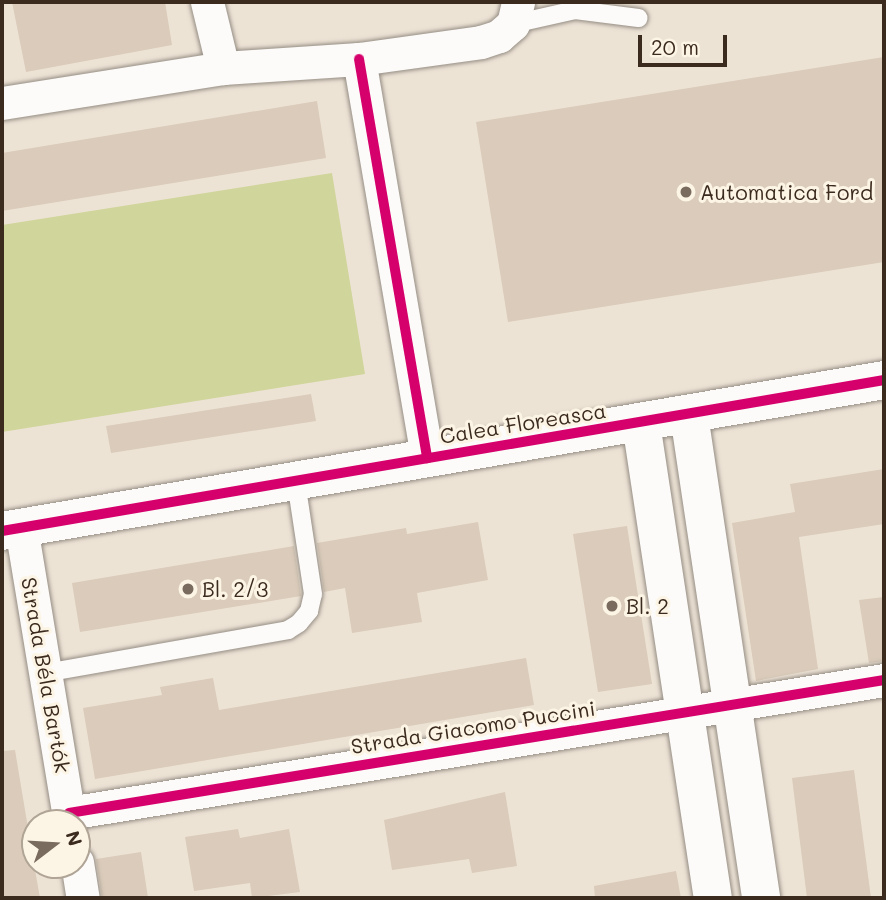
<!DOCTYPE html>
<meta charset="utf-8">
<style>
body{margin:0}
#map{position:relative;width:886px;height:900px;overflow:hidden;background:#ede3d5;font-family:Mali,sans-serif}
div>[style]{position:absolute}
.green>*{inset:0;background:#d0d59b}
.building>*{inset:0;background:#dacbba}
.roads{filter:drop-shadow(0 0 2px #958d84) drop-shadow(0 0 2px #958d84)}
.service>*{height:18px;margin:-9px;padding:0 9px;transform-origin:9px;border-radius:9px;background:#fcfbf9}
.minor>*{height:33px;margin:-16.5px;padding:0 16.5px;transform-origin:16.5px;border-radius:16.5px;background:#fcfbf9}
.tertiary>*{height:38px;margin:-19px;padding:0 19px;transform-origin:19px;border-radius:19px;background:#fcfbf9}
.cycleway>*{height:10px;margin:-5px;padding:0 5px;transform-origin:5px;border-radius:5px;background:#d6006c}
.dots>*{width:19px;height:19px;translate:-50% -50%;box-sizing:border-box;border:4px solid #fcf5e5;border-radius:50%}
span{translate:-50% -50%;white-space:nowrap;text-align:center;line-height:1.15;-webkit-text-stroke:6px #fcf5e5;paint-order:stroke}
.poi-label{font-size:21px;color:#3b2a1e}
.left{translate:0 -50%;text-align:left}
.street-label{font-size:21px;color:#3b2a1e}
.frame{position:absolute;inset:0;border:4px solid #3b2a1e;pointer-events:none}
.north{position:absolute;left:21px;top:809px;width:70px;height:70px;box-sizing:border-box;background:#fcf5e5;border:2px solid #afa495;border-radius:50%;rotate:73deg;font-size:19px;font-weight:700;line-height:28px;text-align:center;color:#3b2a1e}
.north::after{content:'';display:block;margin:auto;width:24px;height:32px;background:#796b5e;clip-path:polygon(50% 0,100% 100%,50% 72%,0 100%)}
.scale{position:absolute;left:638px;top:35px;width:89px;height:32px;box-sizing:border-box;border:4px solid #3b2a1e;border-top:0;padding-left:9px;font-size:21px;line-height:24px;white-space:nowrap;color:#3b2a1e;-webkit-text-stroke:5px #fcf5e5;paint-order:stroke}
</style>
<div id="map">
<div class="green">
<i style="clip-path:polygon(332px 173px,365px 374px,2px 432px,2px 225px)"></i>
</div>
<div class="building">
<i style="clip-path:polygon(12px 2px,165px 2px,172px 45px,26px 72px)"></i>
<i style="clip-path:polygon(884px 57px,884px 262px,508px 322px,476px 122px)"></i>
<i style="clip-path:polygon(317px 101px,326px 158px,2px 211px,2px 153px)"></i>
<i style="clip-path:polygon(311px 394px,316px 421px,111px 453px,106px 426px)"></i>
<i style="clip-path:polygon(884px 469px,884px 524px,799px 537px,818px 669px,756px 681px,732px 523px,795px 512px,790px 484px)"></i>
<i style="clip-path:polygon(478px 522px,488px 580px,417px 593px,422px 622px,352px 633px,345px 588px,324px 592px,317px 543px,406px 528px,407px 534px)"></i>
<i style="clip-path:polygon(627px 526px,652px 684px,598px 692px,573px 534px)"></i>
<i style="clip-path:polygon(294px 546px,301px 596px,80px 632px,72px 583px)"></i>
<i style="clip-path:polygon(884px 597px,884px 661px,869px 663px,859px 600px)"></i>
<i style="clip-path:polygon(526px 658px,534px 705px,95px 779px,83px 708px,162px 695px,160px 687px,213px 678px,219px 710px)"></i>
<i style="clip-path:polygon(15px 750px,35px 870px,40px 898px,2px 898px,2px 751px)"></i>
<i style="clip-path:polygon(854px 770px,871px 898px,807px 898px,792px 778px)"></i>
<i style="clip-path:polygon(505px 792px,517px 866px,472px 873px,469px 859px,392px 870px,384px 820px)"></i>
<i style="clip-path:polygon(238px 829px,240px 838px,289px 829px,300px 892px,252px 898px,250px 883px,194px 891px,185px 837px)"></i>
<i style="clip-path:polygon(141px 852px,148px 898px,102px 898px,96px 859px)"></i>
<i style="clip-path:polygon(676px 871px,681px 898px,595px 898px,594px 886px)"></i>
</div>
<div class="roads">
<div class="service">
<i style="left:513px;top:24px;width:64px;rotate:-12.7deg"></i>
<i style="left:575px;top:10px;width:64px;rotate:7.2deg"></i>
<i style="left:45px;top:673px;width:247px;rotate:-10deg"></i>
<i style="left:288px;top:630px;width:13px;rotate:-32deg"></i>
<i style="left:299px;top:623px;width:16px;rotate:-50deg"></i>
<i style="left:309px;top:611px;width:17px;rotate:-77deg"></i>
<i style="left:313px;top:594px;width:114px;rotate:-98.6deg"></i>
</div>
<div class="minor">
<i style="left:207px;top:2px;width:68px;rotate:76.4deg"></i>
<i style="left:359px;top:59px;width:405px;rotate:80.3deg"></i>
<i style="left:2px;top:103px;width:224px;rotate:-9deg"></i>
<i style="left:223px;top:68px;width:136px;rotate:-3.8deg"></i>
<i style="left:359px;top:59px;width:123px;rotate:-7.9deg"></i>
<i style="left:481px;top:42px;width:19px;rotate:-18deg"></i>
<i style="left:499px;top:36px;width:18px;rotate:-41deg"></i>
<i style="left:513px;top:24px;width:23px;rotate:-77deg"></i>
<i style="left:21px;top:527px;width:300px;rotate:80.6deg"></i>
<i style="left:69px;top:813px;width:826px;rotate:-9.27deg"></i>
<i style="left:77px;top:862px;width:36px;rotate:81deg"></i>
</div>
<div class="tertiary">
<i style="left:689px;top:415px;width:488px;rotate:81.5deg"></i>
<i style="left:641px;top:423px;width:480px;rotate:81.4deg"></i>
<i style="left:2px;top:531px;width:895px;rotate:-9.71deg"></i>
</div>
</div>
<div class="cycleway">
<i style="left:359px;top:59px;width:405px;rotate:80.3deg"></i>
<i style="left:2px;top:531px;width:895px;rotate:-9.71deg"></i>
<i style="left:69px;top:813px;width:826px;rotate:-9.27deg"></i>
</div>
<div class="dots">
<i style="left:686px;top:192px;background:#796b5e"></i>
<i style="left:188px;top:589px;background:#796b5e"></i>
<i style="left:612px;top:606px;background:#796b5e"></i>
</div>
<div class="poi-label">
<span class="left" style="left:700px;top:192px">Automatica Ford</span>
<span class="left" style="left:202px;top:589px">Bl. 2/3</span>
<span class="left" style="left:626px;top:606px">Bl. 2</span>
</div>
<div class="street-label">
<span style="left:523px;top:423px;rotate:-9deg">Calea Floreasca</span>
<span style="left:46px;top:675px;rotate:80deg">Strada Béla Bartók</span>
<span style="left:473px;top:727px;rotate:-9deg">Strada Giacomo Puccini</span>
</div>
<div class="frame"></div>
<div class="north">N</div>
<div class="scale">20 m</div>
</div>
